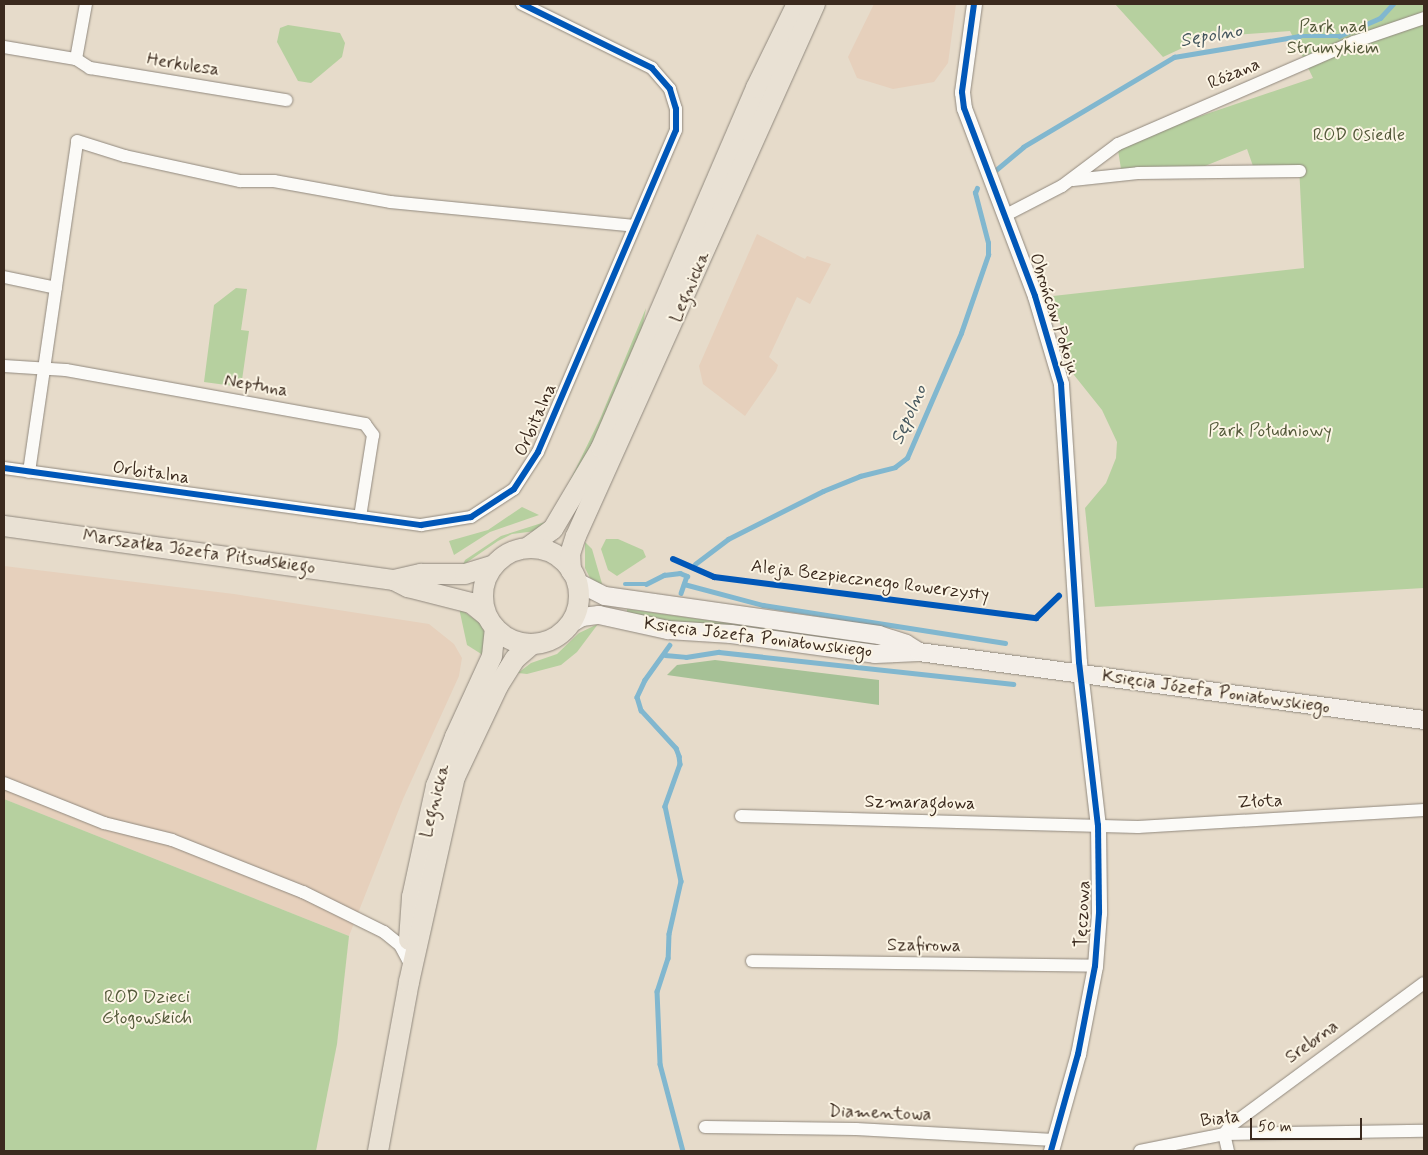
<!DOCTYPE html>
<meta charset="utf-8">
<style>
body{margin:0}
#map{position:relative;width:1428px;height:1155px;overflow:hidden;background:#e6dbca;font-family:Mynerve,sans-serif}
div>[style]{position:absolute}
.built>*{inset:0;background:#e6d0bc}
.green>*{inset:0;background:#b6d09f}
.forest>*{inset:0;background:#a6c196}
.stream>*{height:4.5px;margin:-2.25px;padding:0 2.25px;transform-origin:2.25px;border-radius:2.25px;background:#81b7cf}
.roads{filter:drop-shadow(0 0 1px #91897e) drop-shadow(0 0 1px #91897e)}
.minor>*{height:12px;margin:-6px;padding:0 6px;transform-origin:6px;border-radius:6px;background:#fbfaf7}
.tertiary>*{height:15px;margin:-7.5px;padding:0 7.5px;transform-origin:7.5px;border-radius:7.5px;background:#fbfaf7}
.secondary>*{height:18px;margin:-9px;padding:0 9px;transform-origin:9px;border-radius:9px;background:#f4efe9}
.primary>*{height:20px;margin:-10px;padding:0 10px;transform-origin:10px;border-radius:10px;background:#e9e1d4}
.primary>.ring{margin:-10px;padding:0;box-sizing:content-box;background:none;border:20px solid #e9e1d4;border-radius:50%}
.cycleway>*{height:6px;margin:-3px;padding:0 3px;transform-origin:3px;border-radius:3px;background:#0057b8}
span{translate:-50% -50%;white-space:nowrap;text-align:center;line-height:1.15;-webkit-text-stroke:4px #fcf5e5;paint-order:stroke}
.park-label{font-size:18px;color:#54593a}
.street-label{font-size:18px;color:#3b2a1e}
.water-label{font-size:19px;color:#44565d;font-style:italic}
.frame{position:absolute;inset:0;border:5px solid #3b2a1e;pointer-events:none}
.scale{position:absolute;left:1250px;top:1118px;width:112px;height:22px;box-sizing:border-box;border:2px solid #3b2a1e;border-top:0;padding-left:6px;font-size:15px;line-height:18px;white-space:nowrap;color:#3b2a1e;-webkit-text-stroke:4px #fcf5e5;paint-order:stroke}
</style>
<div id="map">
<div class="built">
<i style="clip-path:polygon(874px 4px,956px 4px,948px 63px,934px 82px,893px 89px,857px 78px,848px 57px)"></i>
<i style="clip-path:polygon(757px 234px,805px 259px,807px 256px,831px 264px,810px 304px,797px 297px,769px 357px,778px 365px,776px 371px,745px 416px,703px 384px,699px 366px)"></i>
<i style="clip-path:polygon(4px 566px,234px 594px,429px 624px,454px 644px,462px 658px,459px 676px,403px 799px,349px 936px,4px 799px)"></i>
</div>
<div class="green">
<i style="clip-path:polygon(1115px 4px,1424px 4px,1424px 588px,1095px 607px,1085px 508px,1106px 483px,1116px 458px,1117px 442px,1102px 410px,1074px 375px,1053px 296px,1304px 268px,1299px 165px,1253px 166px,1247px 149px,1200px 168px,1121px 169px,1118px 150px,1180px 123px,1313px 78px,1290px 31px,1206px 37px,1163px 57px)"></i>
<i style="clip-path:polygon(288px 25px,340px 33px,345px 43px,342px 57px,311px 83px,298px 81px,277px 42px,280px 28px)"></i>
<i style="clip-path:polygon(236px 288px,247px 289px,241px 330px,249px 331px,241px 387px,204px 382px,214px 305px)"></i>
<i style="clip-path:polygon(646px 308px,641px 336px,593px 445px,562px 497px,600px 419px)"></i>
<i style="clip-path:polygon(522px 507px,539px 515px,490px 532px,454px 555px,449px 541px,488px 530px)"></i>
<i style="clip-path:polygon(545px 522px,536px 531px,512px 534px,498px 541px,463px 565px,465px 560px,501px 536px)"></i>
<i style="clip-path:polygon(606px 539px,618px 539px,643px 550px,646px 557px,617px 576px,608px 570px,601px 549px)"></i>
<i style="clip-path:polygon(585px 542px,592px 549px,603px 587px,590px 578px,585px 568px)"></i>
<i style="clip-path:polygon(459px 608px,481px 624px,486px 636px,486px 657px,467px 645px)"></i>
<i style="clip-path:polygon(627px 609px,857px 641px,886px 647px,772px 636px,627px 616px)"></i>
<i style="clip-path:polygon(598px 624px,577px 652px,561px 665px,527px 674px,518px 673px,531px 663px,557px 654px,579px 633px)"></i>
<i style="clip-path:polygon(4px 799px,349px 936px,337px 1044px,316px 1151px,4px 1151px)"></i>
</div>
<div class="forest">
<i style="clip-path:polygon(715px 660px,879px 680px,879px 705px,667px 675px,677px 665px)"></i>
</div>
<div class="stream">
<i style="left:996px;top:170px;width:35px;rotate:-40deg"></i>
<i style="left:1023px;top:147px;width:176px;rotate:-30.8deg"></i>
<i style="left:1174px;top:57px;width:127px;rotate:-9.5deg"></i>
<i style="left:1299px;top:36px;width:40px"></i>
<i style="left:1339px;top:36px;width:45px;rotate:-23.7deg"></i>
<i style="left:1380px;top:18px;width:19px;rotate:-47deg"></i>
<i style="left:695px;top:564px;width:41px;rotate:-37.1deg"></i>
<i style="left:728px;top:539px;width:106px;rotate:-26.8deg"></i>
<i style="left:823px;top:491px;width:40px;rotate:-22deg"></i>
<i style="left:860px;top:476px;width:36px;rotate:-14deg"></i>
<i style="left:895px;top:467px;width:15px;rotate:-37deg"></i>
<i style="left:907px;top:458px;width:136px;rotate:-66.6deg"></i>
<i style="left:961px;top:333px;width:83px;rotate:-70.9deg"></i>
<i style="left:988px;top:255px;width:12px;rotate:-90deg"></i>
<i style="left:988px;top:243px;width:52px;rotate:-104.6deg"></i>
<i style="left:975px;top:193px;width:5px;rotate:-68deg"></i>
<i style="left:625px;top:584px;width:21px"></i>
<i style="left:646px;top:584px;width:20px;rotate:-27deg"></i>
<i style="left:664px;top:575px;width:16px;rotate:-7deg"></i>
<i style="left:680px;top:573px;width:8px;rotate:23deg"></i>
<i style="left:687px;top:576px;width:18px;rotate:109deg"></i>
<i style="left:684px;top:584px;width:82px;rotate:14.9deg"></i>
<i style="left:763px;top:605px;width:245px;rotate:8.9deg"></i>
<i style="left:670px;top:645px;width:43px;rotate:125.5deg"></i>
<i style="left:645px;top:680px;width:19px;rotate:115deg"></i>
<i style="left:637px;top:697px;width:14px;rotate:73deg"></i>
<i style="left:641px;top:710px;width:52px;rotate:47.4deg"></i>
<i style="left:676px;top:748px;width:9px;rotate:69deg"></i>
<i style="left:679px;top:756px;width:8px;rotate:83deg"></i>
<i style="left:680px;top:764px;width:45px;rotate:109.7deg"></i>
<i style="left:665px;top:806px;width:77px;rotate:78deg"></i>
<i style="left:681px;top:881px;width:54px;rotate:102.8deg"></i>
<i style="left:669px;top:934px;width:24px;rotate:92deg"></i>
<i style="left:668px;top:958px;width:35px;rotate:108deg"></i>
<i style="left:657px;top:991px;width:73px;rotate:87.6deg"></i>
<i style="left:660px;top:1064px;width:90px;rotate:75.2deg"></i>
<i style="left:665px;top:655px;width:21px;rotate:5deg"></i>
<i style="left:686px;top:657px;width:33px;rotate:-9deg"></i>
<i style="left:719px;top:652px;width:296px;rotate:6.2deg"></i>
</div>
<div class="roads">
<div class="minor">
<i style="left:4px;top:47px;width:73px;rotate:9.5deg"></i>
<i style="left:76px;top:59px;width:56px;rotate:-79.7deg"></i>
<i style="left:76px;top:59px;width:17px;rotate:33deg"></i>
<i style="left:90px;top:68px;width:199px;rotate:9.3deg"></i>
<i style="left:1073px;top:180px;width:65px;rotate:-6.1deg"></i>
<i style="left:1138px;top:173px;width:162px;rotate:-0.7deg"></i>
<i style="left:1004px;top:216px;width:65px;rotate:-27.3deg"></i>
<i style="left:1062px;top:186px;width:70px;rotate:-36.9deg"></i>
<i style="left:1118px;top:144px;width:257px;rotate:-23.4deg"></i>
<i style="left:1354px;top:42px;width:74px;rotate:-18.9deg"></i>
<i style="left:4px;top:277px;width:53px;rotate:11.9deg"></i>
<i style="left:4px;top:366px;width:62px;rotate:3.7deg"></i>
<i style="left:66px;top:370px;width:304px;rotate:10.2deg"></i>
<i style="left:365px;top:424px;width:14px;rotate:54deg"></i>
<i style="left:373px;top:435px;width:83px;rotate:99deg"></i>
<i style="left:4px;top:468px;width:421px;rotate:7.8deg"></i>
<i style="left:421px;top:525px;width:51px;rotate:-9.1deg"></i>
<i style="left:471px;top:517px;width:51px;rotate:-33.1deg"></i>
<i style="left:514px;top:489px;width:44px;rotate:-57deg"></i>
<i style="left:538px;top:452px;width:350px;rotate:-66.8deg"></i>
<i style="left:676px;top:130px;width:21px;rotate:-90deg"></i>
<i style="left:676px;top:109px;width:21px;rotate:-107deg"></i>
<i style="left:670px;top:89px;width:28px;rotate:-131deg"></i>
<i style="left:652px;top:68px;width:145px;rotate:-153.8deg"></i>
<i style="left:29px;top:472px;width:334px;rotate:-81.7deg"></i>
<i style="left:77px;top:141px;width:50px;rotate:17.4deg"></i>
<i style="left:125px;top:156px;width:118px;rotate:12.3deg"></i>
<i style="left:240px;top:181px;width:34px"></i>
<i style="left:274px;top:181px;width:119px;rotate:10.2deg"></i>
<i style="left:391px;top:202px;width:244px;rotate:5.6deg"></i>
<i style="left:4px;top:783px;width:108px;rotate:21.8deg"></i>
<i style="left:104px;top:823px;width:70px;rotate:14deg"></i>
<i style="left:172px;top:840px;width:141px;rotate:21.7deg"></i>
<i style="left:303px;top:892px;width:90px;rotate:26.3deg"></i>
<i style="left:384px;top:932px;width:21px;rotate:39deg"></i>
<i style="left:400px;top:945px;width:17px;rotate:62deg"></i>
<i style="left:741px;top:816px;width:397px;rotate:1.6deg"></i>
<i style="left:1138px;top:827px;width:287px;rotate:-3.4deg"></i>
<i style="left:752px;top:961px;width:343px;rotate:0.8deg"></i>
<i style="left:705px;top:1127px;width:151px;rotate:0.8deg"></i>
<i style="left:856px;top:1129px;width:198px;rotate:3.2deg"></i>
<i style="left:1140px;top:1151px;width:86px;rotate:-11.4deg"></i>
<i style="left:1224px;top:1134px;width:200px;rotate:-0.9deg"></i>
<i style="left:1228px;top:1151px;width:17px;rotate:-103deg"></i>
<i style="left:1224px;top:1134px;width:10px;rotate:-53deg"></i>
<i style="left:1230px;top:1126px;width:241px;rotate:-36.4deg"></i>
</div>
<div class="tertiary">
<i style="left:974px;top:4px;width:89px;rotate:97.8deg"></i>
<i style="left:962px;top:92px;width:16px;rotate:83deg"></i>
<i style="left:964px;top:108px;width:201px;rotate:69.3deg"></i>
<i style="left:1035px;top:296px;width:92px;rotate:73.5deg"></i>
<i style="left:1061px;top:384px;width:279px;rotate:86.3deg"></i>
<i style="left:1079px;top:662px;width:164px;rotate:83.4deg"></i>
<i style="left:1098px;top:825px;width:88px;rotate:89.3deg"></i>
<i style="left:1099px;top:913px;width:53px;rotate:94.3deg"></i>
<i style="left:1095px;top:966px;width:90px;rotate:100.9deg"></i>
<i style="left:1078px;top:1054px;width:101px;rotate:105.6deg"></i>
</div>
<div class="secondary">
<i style="left:577px;top:582px;width:31px;rotate:27deg"></i>
<i style="left:605px;top:596px;width:277px;rotate:8.1deg"></i>
<i style="left:879px;top:635px;width:28px;rotate:18deg"></i>
<i style="left:906px;top:644px;width:15px;rotate:32deg"></i>
<i style="left:570px;top:624px;width:14px;rotate:-30deg"></i>
<i style="left:582px;top:617px;width:17px;rotate:-7deg"></i>
<i style="left:599px;top:615px;width:71px;rotate:12.3deg"></i>
<i style="left:668px;top:630px;width:63px;rotate:3.6deg"></i>
<i style="left:731px;top:634px;width:145px;rotate:7.9deg"></i>
<i style="left:875px;top:654px;width:44px;rotate:-2.6deg"></i>
<i style="left:919px;top:652px;width:510px;rotate:7.67deg"></i>
</div>
<div class="primary">
<i style="left:4px;top:526px;width:394px;rotate:7.9deg"></i>
<i style="left:394px;top:580px;width:16px;rotate:27deg"></i>
<i style="left:408px;top:587px;width:65px;rotate:14.3deg"></i>
<i style="left:471px;top:603px;width:19px;rotate:39deg"></i>
<i style="left:527px;top:548px;width:32px;rotate:-36deg"></i>
<i style="left:553px;top:529px;width:94px;rotate:-59.3deg"></i>
<i style="left:601px;top:448px;width:392px;rotate:-66.7deg"></i>
<i style="left:756px;top:88px;width:93px;rotate:-64deg"></i>
<i class="ring" style="left:483px;top:548px;width:76px;height:76px"></i>
<i style="left:571px;top:571px;width:17px;rotate:-93deg"></i>
<i style="left:570px;top:554px;width:19px;rotate:-72deg"></i>
<i style="left:576px;top:536px;width:583px;rotate:-65.81deg"></i>
<i style="left:394px;top:580px;width:28px;rotate:-13deg"></i>
<i style="left:421px;top:574px;width:44px"></i>
<i style="left:465px;top:574px;width:30px;rotate:-17deg"></i>
<i style="left:409px;top:940px;width:43px;rotate:-86deg"></i>
<i style="left:412px;top:897px;width:114px;rotate:-77.8deg"></i>
<i style="left:436px;top:786px;width:53px;rotate:-68.8deg"></i>
<i style="left:455px;top:737px;width:89px;rotate:-65.4deg"></i>
<i style="left:492px;top:656px;width:28px;rotate:-84deg"></i>
<i style="left:378px;top:1151px;width:172px;rotate:-79.6deg"></i>
<i style="left:409px;top:982px;width:210px;rotate:-77.4deg"></i>
<i style="left:455px;top:777px;width:101px;rotate:-64.7deg"></i>
<i style="left:498px;top:686px;width:32px;rotate:-58deg"></i>
<i style="left:515px;top:659px;width:23px;rotate:-41deg"></i>
</div>
</div>
<div class="cycleway">
<i style="left:974px;top:4px;width:89px;rotate:97.8deg"></i>
<i style="left:962px;top:92px;width:16px;rotate:83deg"></i>
<i style="left:964px;top:108px;width:201px;rotate:69.3deg"></i>
<i style="left:1035px;top:296px;width:92px;rotate:73.5deg"></i>
<i style="left:1061px;top:384px;width:279px;rotate:86.3deg"></i>
<i style="left:1079px;top:662px;width:164px;rotate:83.4deg"></i>
<i style="left:1098px;top:825px;width:88px;rotate:89.3deg"></i>
<i style="left:1099px;top:913px;width:53px;rotate:94.3deg"></i>
<i style="left:1095px;top:966px;width:90px;rotate:100.9deg"></i>
<i style="left:1078px;top:1054px;width:101px;rotate:105.6deg"></i>
<i style="left:4px;top:468px;width:421px;rotate:7.8deg"></i>
<i style="left:421px;top:525px;width:51px;rotate:-9.1deg"></i>
<i style="left:471px;top:517px;width:51px;rotate:-33.1deg"></i>
<i style="left:514px;top:489px;width:44px;rotate:-57deg"></i>
<i style="left:538px;top:452px;width:350px;rotate:-66.8deg"></i>
<i style="left:676px;top:130px;width:21px;rotate:-90deg"></i>
<i style="left:676px;top:109px;width:21px;rotate:-107deg"></i>
<i style="left:670px;top:89px;width:28px;rotate:-131deg"></i>
<i style="left:652px;top:68px;width:145px;rotate:-153.8deg"></i>
<i style="left:673px;top:559px;width:45px;rotate:23.7deg"></i>
<i style="left:714px;top:577px;width:325px;rotate:7.3deg"></i>
<i style="left:1036px;top:618px;width:32px;rotate:-44deg"></i>
</div>
<div class="park-label">
<span style="left:1333px;top:38px">Park nad<br>Strumykiem</span>
<span style="left:1359px;top:135px">ROD Osiedle</span>
<span style="left:1270px;top:431px">Park Południowy</span>
<span style="left:147px;top:1008px">ROD Dzieci<br>Głogowskich</span>
</div>
<div class="street-label">
<span style="left:183px;top:65px;rotate:9deg">Herkulesa</span>
<span style="left:1234px;top:74px;rotate:-23deg">Różana</span>
<span style="left:690px;top:287px;rotate:-66deg">Legnicka</span>
<span style="left:1054px;top:314px;rotate:72deg">Obrońców Pokoju</span>
<span style="left:256px;top:386px;rotate:10deg">Neptuna</span>
<span style="left:536px;top:420px;rotate:-66deg">Orbitalna</span>
<span style="left:151px;top:473px;rotate:8deg">Orbitalna</span>
<span style="left:199px;top:552px;rotate:8deg">Marszałka Józefa Piłsudskiego</span>
<span style="left:870px;top:581px;rotate:7deg">Aleja Bezpiecznego Rowerzysty</span>
<span style="left:758px;top:638px;rotate:7deg">Księcia Józefa Poniatowskiego</span>
<span style="left:1216px;top:692px;rotate:8deg">Księcia Józefa Poniatowskiego</span>
<span style="left:435px;top:801px;rotate:-75deg">Legnicka</span>
<span style="left:1260px;top:802px;rotate:-3deg">Złota</span>
<span style="left:920px;top:803px;rotate:1deg">Szmaragdowa</span>
<span style="left:1083px;top:914px;rotate:-87deg">Tęczowa</span>
<span style="left:924px;top:946px;rotate:1deg">Szafirowa</span>
<span style="left:1312px;top:1042px;rotate:-36deg">Srebrna</span>
<span style="left:880px;top:1113px;rotate:2deg">Diamentowa</span>
<span style="left:1220px;top:1119px;rotate:-7deg">Biała</span>
</div>
<div class="water-label">
<span style="left:1211px;top:36px;rotate:-10deg">Sępolno</span>
<span style="left:909px;top:415px;rotate:-66deg">Sępolno</span>
</div>
<div class="frame"></div>
<div class="scale">50 m</div>
</div>
